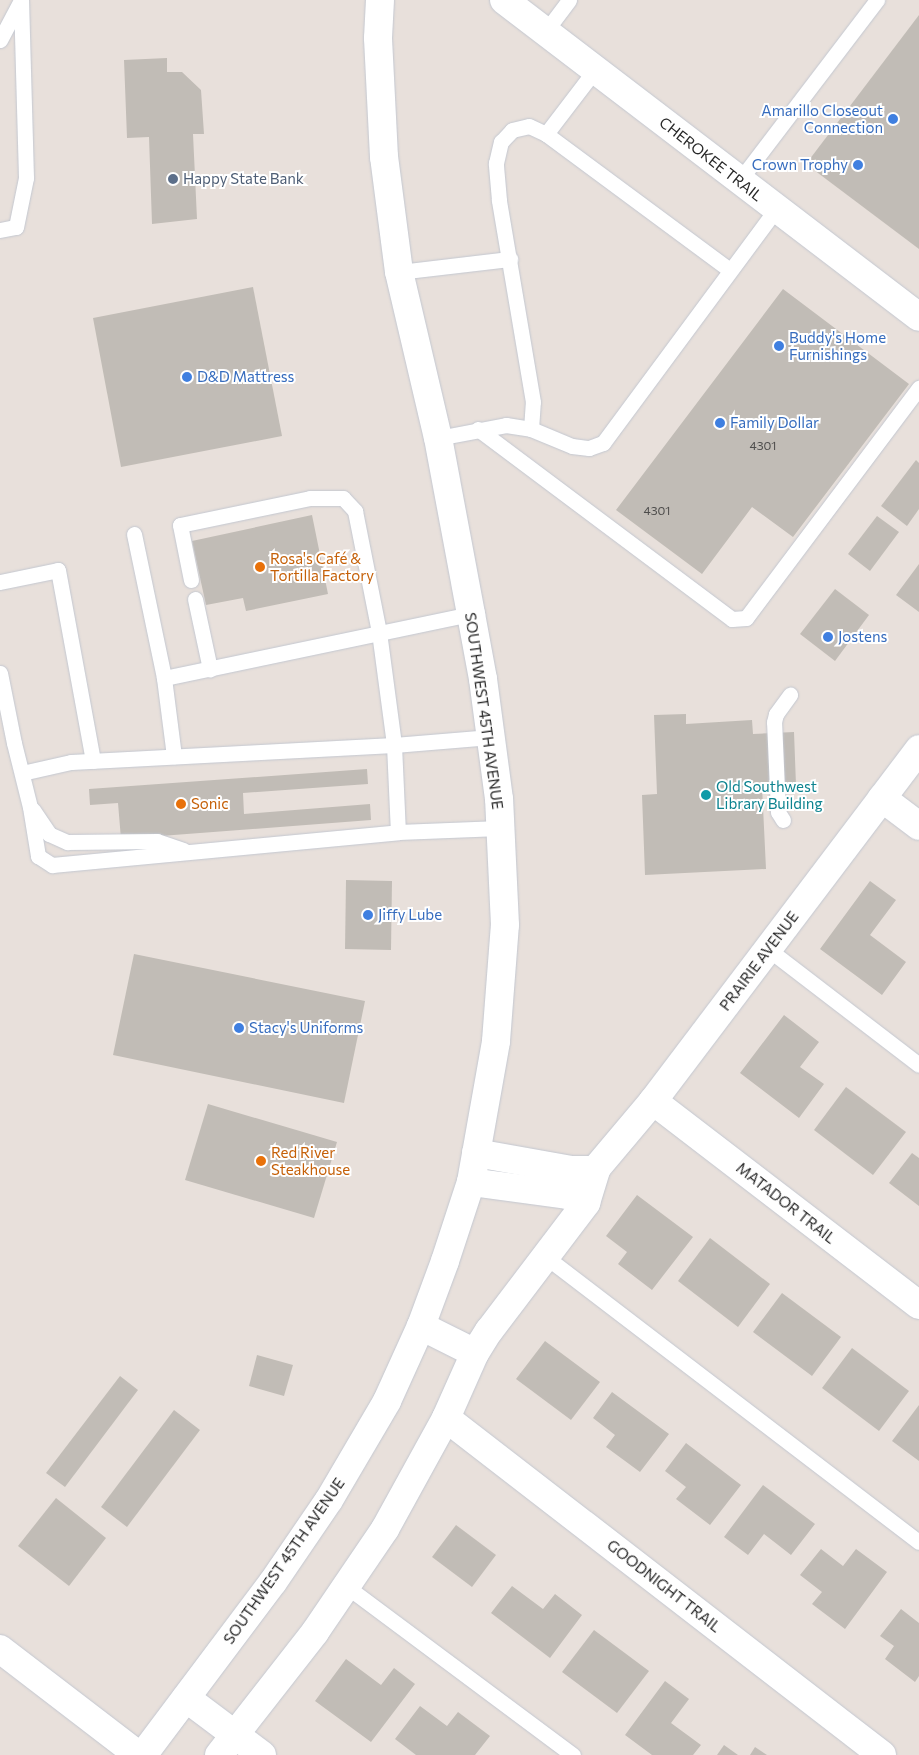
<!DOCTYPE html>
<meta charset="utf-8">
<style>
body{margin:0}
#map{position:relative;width:919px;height:1755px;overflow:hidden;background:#e8e0db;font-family:Commissioner,sans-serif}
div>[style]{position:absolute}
.building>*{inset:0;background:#c1bcb6}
.roads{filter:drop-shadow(0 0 1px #c3c7d0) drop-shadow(0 0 1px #c3c7d0)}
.lane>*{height:15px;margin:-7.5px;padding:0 7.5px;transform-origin:7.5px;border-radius:7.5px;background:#fff}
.street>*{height:28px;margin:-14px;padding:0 14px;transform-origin:14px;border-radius:14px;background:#fff}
.secondary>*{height:28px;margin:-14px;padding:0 14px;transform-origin:14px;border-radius:14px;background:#fff}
.dots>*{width:14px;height:14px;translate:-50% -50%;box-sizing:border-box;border:2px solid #fff;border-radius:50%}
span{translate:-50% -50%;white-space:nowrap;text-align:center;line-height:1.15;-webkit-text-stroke:4px #fff;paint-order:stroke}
.number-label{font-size:12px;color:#4e4d4c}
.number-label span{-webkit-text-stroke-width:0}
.shop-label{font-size:15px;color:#366cbe}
.right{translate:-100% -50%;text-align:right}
.left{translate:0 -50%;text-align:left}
.street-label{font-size:15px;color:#282828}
.service-label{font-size:15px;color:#4e5e75}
.food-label{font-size:15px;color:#c56008}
.culture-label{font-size:15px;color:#0d838f}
</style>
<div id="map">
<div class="building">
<i style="clip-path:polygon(919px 15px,919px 249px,806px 164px)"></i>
<i style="clip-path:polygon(167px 58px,167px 72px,182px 72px,201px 90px,204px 134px,193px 134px,197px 219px,152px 224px,149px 137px,127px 138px,124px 60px)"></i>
<i style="clip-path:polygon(253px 287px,282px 436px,121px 467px,93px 318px)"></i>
<i style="clip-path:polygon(783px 289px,909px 384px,793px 537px,752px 507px,702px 574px,616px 510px)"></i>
<i style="clip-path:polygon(916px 460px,919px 463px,919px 509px,907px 526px,881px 506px)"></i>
<i style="clip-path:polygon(312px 515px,328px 594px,246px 611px,243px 598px,206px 605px,192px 541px)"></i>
<i style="clip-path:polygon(877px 516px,899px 532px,870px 571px,848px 554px)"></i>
<i style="clip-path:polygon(919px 564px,919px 612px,896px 595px)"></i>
<i style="clip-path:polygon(835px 589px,869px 615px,835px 661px,800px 634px)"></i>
<i style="clip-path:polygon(686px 714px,686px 724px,752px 720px,753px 734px,794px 732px,796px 785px,762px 786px,766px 869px,645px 875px,642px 795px,657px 794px,654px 715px)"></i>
<i style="clip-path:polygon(367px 769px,368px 784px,243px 793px,244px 814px,370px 804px,371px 820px,121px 839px,118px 803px,90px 805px,89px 789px)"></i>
<i style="clip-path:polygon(346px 880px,392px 881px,391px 950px,345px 949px)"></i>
<i style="clip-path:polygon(870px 881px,896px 900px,870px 935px,906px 962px,882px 995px,820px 949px)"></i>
<i style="clip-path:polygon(134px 954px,365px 1001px,344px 1103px,113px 1055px)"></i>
<i style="clip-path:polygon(784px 1015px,819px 1042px,800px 1067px,824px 1084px,799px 1118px,740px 1073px)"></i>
<i style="clip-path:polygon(846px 1087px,906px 1132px,873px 1175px,814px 1130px)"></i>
<i style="clip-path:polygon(208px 1104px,337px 1142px,314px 1218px,185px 1180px)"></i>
<i style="clip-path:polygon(912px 1153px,919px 1158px,919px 1206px,889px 1183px)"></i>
<i style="clip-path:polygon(637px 1195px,693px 1237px,652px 1290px,618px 1264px,627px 1252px,606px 1236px)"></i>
<i style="clip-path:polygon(710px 1238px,770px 1284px,738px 1327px,678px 1281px)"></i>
<i style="clip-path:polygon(782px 1293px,841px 1337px,812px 1376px,753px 1332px)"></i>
<i style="clip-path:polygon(545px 1341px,600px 1382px,571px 1420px,516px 1379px)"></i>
<i style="clip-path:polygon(852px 1348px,909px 1391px,879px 1431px,822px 1388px)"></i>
<i style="clip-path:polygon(257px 1355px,293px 1365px,284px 1396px,249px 1386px)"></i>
<i style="clip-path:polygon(120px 1376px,138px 1390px,65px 1487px,46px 1473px)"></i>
<i style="clip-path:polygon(612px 1392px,669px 1434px,640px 1472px,606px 1447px,615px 1435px,593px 1418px)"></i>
<i style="clip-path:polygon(919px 1405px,919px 1461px,892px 1441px)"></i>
<i style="clip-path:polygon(174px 1410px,200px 1430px,127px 1527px,101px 1507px)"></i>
<i style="clip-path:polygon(686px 1443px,741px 1485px,710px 1525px,676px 1499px,686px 1487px,665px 1471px)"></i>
<i style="clip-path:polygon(763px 1485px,815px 1524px,791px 1555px,764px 1534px,748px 1555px,724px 1537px)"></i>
<i style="clip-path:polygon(56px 1498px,106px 1538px,69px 1586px,18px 1546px)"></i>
<i style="clip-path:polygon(456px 1525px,496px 1555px,472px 1587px,432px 1557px)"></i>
<i style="clip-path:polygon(821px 1549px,843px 1566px,856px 1549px,887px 1572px,845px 1629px,812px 1604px,822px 1592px,800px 1575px)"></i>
<i style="clip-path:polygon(512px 1586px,543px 1609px,555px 1594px,582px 1615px,550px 1658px,491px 1613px)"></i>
<i style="clip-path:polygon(901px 1609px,919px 1623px,919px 1676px,915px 1682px,885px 1659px,894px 1646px,880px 1636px)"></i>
<i style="clip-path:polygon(594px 1630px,649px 1671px,617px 1713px,562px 1672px)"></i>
<i style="clip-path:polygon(346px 1659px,381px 1685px,394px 1668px,415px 1684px,371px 1742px,315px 1701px)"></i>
<i style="clip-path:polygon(665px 1681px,689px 1699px,671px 1723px,701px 1745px,693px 1755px,652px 1755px,625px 1735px)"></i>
<i style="clip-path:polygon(420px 1706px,447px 1726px,458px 1712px,490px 1736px,475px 1755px,416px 1755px,395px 1739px)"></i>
<i style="clip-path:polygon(724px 1745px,738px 1755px,717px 1755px)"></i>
<i style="clip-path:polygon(755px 1747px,767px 1755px,750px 1755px)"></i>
</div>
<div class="roads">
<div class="lane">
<i style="left:545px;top:32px;width:40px;rotate:-53deg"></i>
<i style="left:0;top:40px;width:43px;rotate:-62.2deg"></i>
<i style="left:546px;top:134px;width:81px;rotate:-52.6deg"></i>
<i style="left:739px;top:181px;width:228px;rotate:-52.7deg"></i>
<i style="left:0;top:230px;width:16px;rotate:-11deg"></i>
<i style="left:16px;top:227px;width:50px;rotate:-78.5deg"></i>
<i style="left:26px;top:178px;width:178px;rotate:-91.6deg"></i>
<i style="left:399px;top:272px;width:112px;rotate:-6.7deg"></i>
<i style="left:478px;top:429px;width:317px;rotate:36.8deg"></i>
<i style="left:732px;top:619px;width:14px;rotate:-4deg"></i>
<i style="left:746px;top:618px;width:288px;rotate:-53.1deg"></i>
<i style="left:531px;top:429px;width:27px;rotate:-86deg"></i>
<i style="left:533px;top:402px;width:205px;rotate:-99.6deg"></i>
<i style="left:499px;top:200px;width:37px;rotate:-95deg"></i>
<i style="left:496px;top:163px;width:22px;rotate:-77deg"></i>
<i style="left:501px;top:142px;width:16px;rotate:-47deg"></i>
<i style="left:512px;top:130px;width:17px;rotate:-13deg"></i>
<i style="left:529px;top:126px;width:19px;rotate:25deg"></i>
<i style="left:546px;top:134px;width:229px;rotate:36.5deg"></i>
<i style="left:438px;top:438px;width:69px;rotate:-10.8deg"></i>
<i style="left:506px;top:425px;width:25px;rotate:9deg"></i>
<i style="left:531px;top:429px;width:44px;rotate:22.5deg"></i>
<i style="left:572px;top:446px;width:17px;rotate:7deg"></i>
<i style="left:589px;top:448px;width:15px;rotate:-20deg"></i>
<i style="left:603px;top:443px;width:291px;rotate:-53.5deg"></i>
<i style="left:134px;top:534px;width:147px;rotate:78.2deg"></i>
<i style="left:164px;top:678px;width:79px;rotate:82.7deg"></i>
<i style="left:191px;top:580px;width:56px;rotate:-101.3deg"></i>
<i style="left:180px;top:525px;width:133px;rotate:-11.7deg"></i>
<i style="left:310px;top:498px;width:33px"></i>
<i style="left:343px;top:498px;width:18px;rotate:47deg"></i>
<i style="left:355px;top:511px;width:123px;rotate:78.8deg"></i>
<i style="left:379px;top:632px;width:114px;rotate:82.4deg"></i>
<i style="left:394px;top:745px;width:87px;rotate:87.4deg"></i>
<i style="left:0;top:582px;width:59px;rotate:-11.7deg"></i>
<i style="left:58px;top:570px;width:194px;rotate:79.6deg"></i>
<i style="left:195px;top:599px;width:72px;rotate:77.9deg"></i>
<i style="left:0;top:673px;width:71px;rotate:78.7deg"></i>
<i style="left:14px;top:743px;width:66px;rotate:76deg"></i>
<i style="left:30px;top:807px;width:50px;rotate:80.7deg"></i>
<i style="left:38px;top:856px;width:17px;rotate:33deg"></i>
<i style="left:52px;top:865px;width:348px;rotate:-5.4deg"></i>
<i style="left:398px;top:832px;width:102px;rotate:-2.2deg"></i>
<i style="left:164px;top:678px;width:314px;rotate:-11.8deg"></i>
<i style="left:22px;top:773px;width:50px;rotate:-12.7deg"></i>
<i style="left:71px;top:762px;width:323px;rotate:-3deg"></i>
<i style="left:394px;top:745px;width:97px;rotate:-4.7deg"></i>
<i style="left:33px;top:810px;width:29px;rotate:56deg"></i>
<i style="left:49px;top:834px;width:20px;rotate:24deg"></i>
<i style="left:67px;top:842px;width:90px;rotate:-0.6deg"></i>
<i style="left:157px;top:841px;width:28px;rotate:19deg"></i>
<i style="left:783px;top:820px;width:9px;rotate:-122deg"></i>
<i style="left:778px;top:812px;width:90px;rotate:-92.5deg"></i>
<i style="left:774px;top:722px;width:8px;rotate:-76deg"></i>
<i style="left:776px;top:714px;width:24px;rotate:-54deg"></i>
<i style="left:768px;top:949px;width:190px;rotate:37.5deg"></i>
<i style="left:546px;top:1257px;width:469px;rotate:37.4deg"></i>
<i style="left:346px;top:1586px;width:283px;rotate:36.7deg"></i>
</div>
<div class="street">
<i style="left:882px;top:798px;width:46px;rotate:37.1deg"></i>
<i style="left:653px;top:1101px;width:335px;rotate:37.5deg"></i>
<i style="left:476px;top:1153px;width:97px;rotate:10.1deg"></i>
<i style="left:571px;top:1170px;width:25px"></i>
<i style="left:471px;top:1182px;width:97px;rotate:7.7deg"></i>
<i style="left:567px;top:1195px;width:13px;rotate:-27deg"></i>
<i style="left:579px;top:1189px;width:115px;rotate:-49.9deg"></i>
<i style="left:653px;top:1101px;width:441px;rotate:-52.9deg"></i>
<i style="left:421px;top:1326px;width:60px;rotate:26.6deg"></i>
<i style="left:446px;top:1418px;width:551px;rotate:37.7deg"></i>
<i style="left:186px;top:1698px;width:95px;rotate:36.9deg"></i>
<i style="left:219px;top:1755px;width:156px;rotate:-52deg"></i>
<i style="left:315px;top:1632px;width:125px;rotate:-55.8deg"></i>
<i style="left:385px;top:1529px;width:127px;rotate:-61.2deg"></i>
<i style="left:446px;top:1418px;width:71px;rotate:-66deg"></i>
<i style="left:475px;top:1353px;width:26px;rotate:-58deg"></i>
<i style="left:489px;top:1331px;width:161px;rotate:-52.8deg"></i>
<i style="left:586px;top:1203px;width:34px;rotate:-73deg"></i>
</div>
<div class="secondary">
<i style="left:504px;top:0;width:522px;rotate:37.37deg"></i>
<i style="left:0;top:1649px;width:174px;rotate:37.5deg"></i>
<i style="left:143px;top:1755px;width:216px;rotate:-53.1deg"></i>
<i style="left:273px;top:1582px;width:99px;rotate:-55.7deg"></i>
<i style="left:329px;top:1500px;width:115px;rotate:-59.6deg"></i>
<i style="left:387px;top:1401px;width:82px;rotate:-65.6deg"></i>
<i style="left:421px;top:1326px;width:69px;rotate:-69.7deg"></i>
<i style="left:445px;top:1261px;width:83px;rotate:-71.8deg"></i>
<i style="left:471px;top:1182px;width:143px;rotate:-79.9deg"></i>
<i style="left:496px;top:1041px;width:116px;rotate:-85.6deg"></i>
<i style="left:505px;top:925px;width:126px;rotate:-92.7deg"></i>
<i style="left:499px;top:799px;width:121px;rotate:-97.6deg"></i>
<i style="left:483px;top:679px;width:66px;rotate:-100.5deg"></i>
<i style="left:471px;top:614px;width:179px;rotate:-100.6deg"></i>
<i style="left:438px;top:438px;width:171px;rotate:-103.2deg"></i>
<i style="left:399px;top:272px;width:116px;rotate:-97.4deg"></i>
<i style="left:384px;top:157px;width:119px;rotate:-92.9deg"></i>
<i style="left:378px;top:38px;width:38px;rotate:-87deg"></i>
</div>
</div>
<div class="dots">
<i style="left:893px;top:119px;background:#3f7fe0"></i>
<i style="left:858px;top:165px;background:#3f7fe0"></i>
<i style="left:173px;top:179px;background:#5c6f8a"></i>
<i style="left:779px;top:346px;background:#3f7fe0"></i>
<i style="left:187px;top:377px;background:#3f7fe0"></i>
<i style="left:720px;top:423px;background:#3f7fe0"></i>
<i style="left:260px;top:567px;background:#e8710a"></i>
<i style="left:828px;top:637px;background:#3f7fe0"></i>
<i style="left:706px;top:795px;background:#0f9aa8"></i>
<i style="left:181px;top:804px;background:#e8710a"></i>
<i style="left:368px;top:915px;background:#3f7fe0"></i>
<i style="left:239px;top:1028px;background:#3f7fe0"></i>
<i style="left:261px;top:1161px;background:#e8710a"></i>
</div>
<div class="number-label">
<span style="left:763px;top:446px">4301</span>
<span style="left:657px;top:511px">4301</span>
</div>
<div class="shop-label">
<span class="right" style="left:883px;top:119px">Amarillo Closeout<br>Connection</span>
<span class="right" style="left:848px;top:165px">Crown Trophy</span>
<span class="left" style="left:789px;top:346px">Buddy's Home<br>Furnishings</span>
<span class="left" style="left:197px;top:377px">D&amp;D Mattress</span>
<span class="left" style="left:730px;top:423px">Family Dollar</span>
<span class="left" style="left:838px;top:637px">Jostens</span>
<span class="left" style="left:378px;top:915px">Jiffy Lube</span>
<span class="left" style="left:249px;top:1028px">Stacy's Uniforms</span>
</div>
<div class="street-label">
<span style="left:711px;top:159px;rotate:38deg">CHEROKEE TRAIL</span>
<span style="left:484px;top:711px;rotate:82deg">SOUTHWEST 45TH AVENUE</span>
<span style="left:759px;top:961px;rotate:-53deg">PRAIRIE AVENUE</span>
<span style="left:786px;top:1203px;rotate:38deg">MATADOR TRAIL</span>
<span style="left:284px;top:1561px;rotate:-55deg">SOUTHWEST 45TH AVENUE</span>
<span style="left:664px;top:1586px;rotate:38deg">GOODNIGHT TRAIL</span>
</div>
<div class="service-label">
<span class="left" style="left:183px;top:179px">Happy State Bank</span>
</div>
<div class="food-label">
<span class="left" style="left:270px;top:567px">Rosa's Café &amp;<br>Tortilla Factory</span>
<span class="left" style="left:191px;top:804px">Sonic</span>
<span class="left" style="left:271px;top:1161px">Red River<br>Steakhouse</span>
</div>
<div class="culture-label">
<span class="left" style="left:716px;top:795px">Old Southwest<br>Library Building</span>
</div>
</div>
